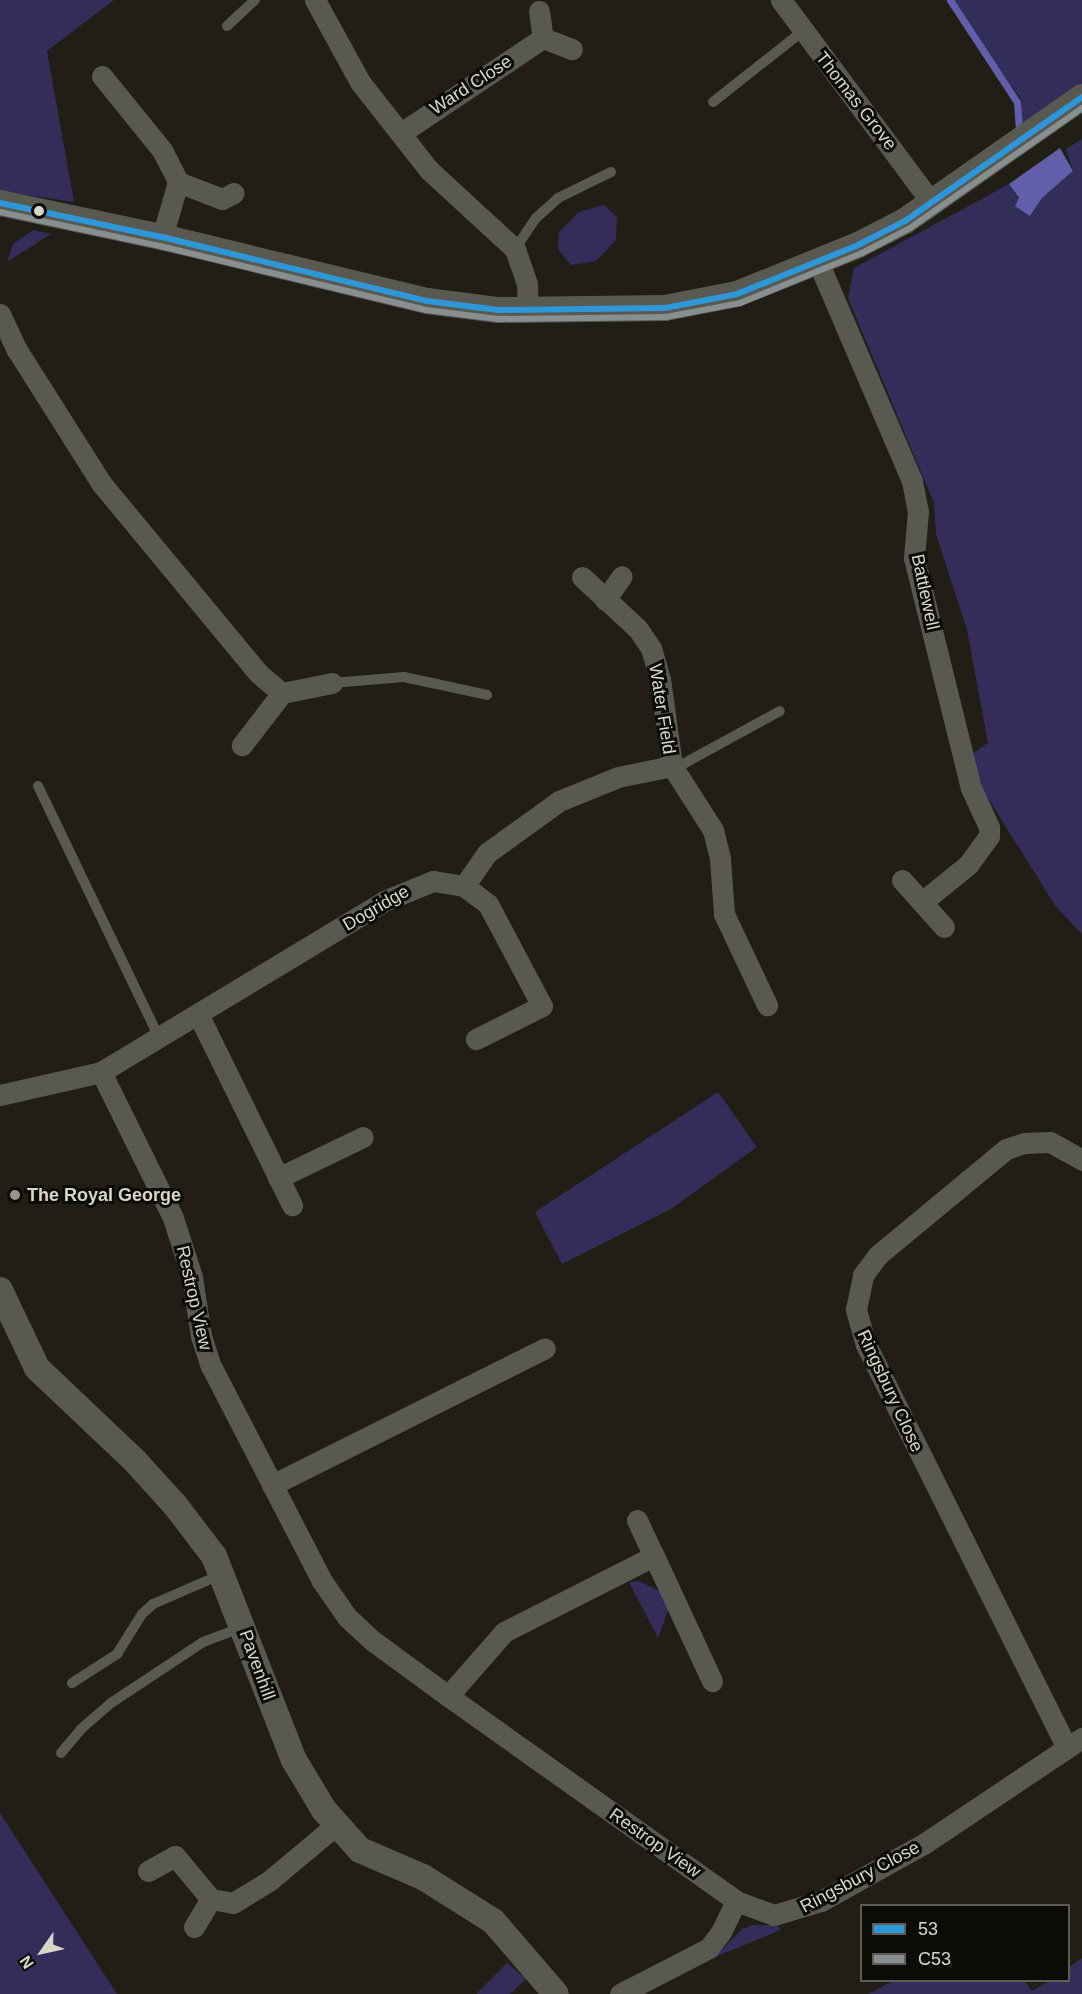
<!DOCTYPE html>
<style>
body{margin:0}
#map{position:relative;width:1082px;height:1994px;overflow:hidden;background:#201e15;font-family:Helvetica,sans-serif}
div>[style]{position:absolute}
.green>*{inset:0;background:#322e59}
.water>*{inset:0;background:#625ea9}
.stream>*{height:7px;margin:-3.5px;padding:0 3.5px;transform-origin:3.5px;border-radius:3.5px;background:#625ea9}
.service>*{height:10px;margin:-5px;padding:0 5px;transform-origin:5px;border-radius:5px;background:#5a5951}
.minor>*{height:21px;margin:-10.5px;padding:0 10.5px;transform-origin:10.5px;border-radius:10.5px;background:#5a5951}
.tertiary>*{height:26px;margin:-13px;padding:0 13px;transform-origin:13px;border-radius:13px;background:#5a5951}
.bus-1>*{height:6px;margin:-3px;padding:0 3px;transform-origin:3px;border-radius:3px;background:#2e97d7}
.bus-2>*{height:6px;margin:-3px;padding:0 3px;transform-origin:3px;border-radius:3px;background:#888f91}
.dots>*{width:16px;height:16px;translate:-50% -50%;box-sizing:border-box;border:3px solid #0c0b05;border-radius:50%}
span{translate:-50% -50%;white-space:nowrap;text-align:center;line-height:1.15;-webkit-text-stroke:6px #0c0b05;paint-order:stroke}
.street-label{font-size:18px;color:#d8d6cb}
.poi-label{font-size:18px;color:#d8d6cb;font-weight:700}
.left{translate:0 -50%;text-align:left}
.legend{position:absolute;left:860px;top:1904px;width:210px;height:78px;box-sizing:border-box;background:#0c0b05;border:2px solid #5e5c54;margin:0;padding:8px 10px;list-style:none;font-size:18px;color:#d8d6cb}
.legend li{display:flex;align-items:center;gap:12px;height:30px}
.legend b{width:30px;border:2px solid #5e5c54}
.north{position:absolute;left:12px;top:1922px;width:60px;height:60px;-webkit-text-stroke:4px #0c0b05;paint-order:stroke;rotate:236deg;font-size:16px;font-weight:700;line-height:24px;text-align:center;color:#d8d6cb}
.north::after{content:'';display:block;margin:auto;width:21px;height:27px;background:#d8d6cb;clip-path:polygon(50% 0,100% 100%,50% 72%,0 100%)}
</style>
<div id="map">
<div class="green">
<i style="clip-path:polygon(0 0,114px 0,47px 51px,74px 202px,0 191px)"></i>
<i style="clip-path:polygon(946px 0,1082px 0,1082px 85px,1017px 129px,1022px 100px)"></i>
<i style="clip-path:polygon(1082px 139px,1082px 934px,1056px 907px,984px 792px,972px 754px,988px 743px,967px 630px,936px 534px,934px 503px,848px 298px,854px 268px,1009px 184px,1030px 216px,1042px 198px,1073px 171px,1066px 149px)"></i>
<i style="clip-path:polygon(604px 205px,617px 217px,616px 240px,596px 261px,571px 265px,558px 249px,559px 232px,579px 212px)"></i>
<i style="clip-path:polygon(33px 230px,51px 234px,7px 262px,13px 244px)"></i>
<i style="clip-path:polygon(718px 1092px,757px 1147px,671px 1209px,562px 1264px,535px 1212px)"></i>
<i style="clip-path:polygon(639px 1581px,661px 1592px,669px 1608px,658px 1638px,629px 1582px)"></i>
<i style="clip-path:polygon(0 1813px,117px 1994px,0 1994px)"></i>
<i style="clip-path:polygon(777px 1925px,781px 1930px,715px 1957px,742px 1929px,752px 1925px)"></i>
<i style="clip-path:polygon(1082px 1958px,1082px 1994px,868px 1994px,895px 1980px,1025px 1981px,1032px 1991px,1049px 1981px,1068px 1980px,1069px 1967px)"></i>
<i style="clip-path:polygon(507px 1963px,526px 1979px,510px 1994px,476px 1994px)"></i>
</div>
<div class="water">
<i style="clip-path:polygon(1060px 148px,1073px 171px,1042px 198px,1030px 216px,1015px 206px,1019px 198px,1009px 184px)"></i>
</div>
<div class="stream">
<i style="left:950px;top:0;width:122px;rotate:56.7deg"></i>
<i style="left:1017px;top:102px;width:32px;rotate:86deg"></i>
</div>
<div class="service">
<i style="left:227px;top:26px;width:38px;rotate:-43deg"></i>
<i style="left:713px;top:102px;width:115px;rotate:-38.3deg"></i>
<i style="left:515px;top:249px;width:37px;rotate:-56deg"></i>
<i style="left:536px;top:218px;width:30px;rotate:-42deg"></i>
<i style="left:558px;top:198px;width:59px;rotate:-26.1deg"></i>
<i style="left:332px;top:683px;width:72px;rotate:-4.8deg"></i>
<i style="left:404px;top:677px;width:85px;rotate:12.2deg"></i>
<i style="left:672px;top:766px;width:13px;rotate:-13deg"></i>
<i style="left:685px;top:763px;width:108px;rotate:-28.7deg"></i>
<i style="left:38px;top:786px;width:281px;rotate:64.3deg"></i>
<i style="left:72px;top:1683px;width:54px;rotate:-32.8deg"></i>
<i style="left:117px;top:1654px;width:47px;rotate:-58deg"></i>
<i style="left:142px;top:1614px;width:15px;rotate:-42deg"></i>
<i style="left:153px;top:1604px;width:73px;rotate:-23.4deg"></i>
<i style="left:61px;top:1753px;width:31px;rotate:-50deg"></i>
<i style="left:81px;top:1729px;width:40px;rotate:-41deg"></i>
<i style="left:111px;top:1703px;width:110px;rotate:-33.5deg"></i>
<i style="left:203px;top:1642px;width:43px;rotate:-20.6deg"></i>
</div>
<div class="minor">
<i style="left:315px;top:0;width:94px;rotate:61.2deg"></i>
<i style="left:360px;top:82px;width:112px;rotate:51.9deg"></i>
<i style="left:429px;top:170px;width:117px;rotate:42.6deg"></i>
<i style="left:515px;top:249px;width:37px;rotate:71deg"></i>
<i style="left:527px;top:284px;width:27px;rotate:88deg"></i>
<i style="left:781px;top:0;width:253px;rotate:53.4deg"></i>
<i style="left:539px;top:11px;width:27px;rotate:82deg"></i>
<i style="left:543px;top:38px;width:31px;rotate:21deg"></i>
<i style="left:102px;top:76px;width:95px;rotate:51deg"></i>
<i style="left:162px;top:150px;width:36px;rotate:63deg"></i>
<i style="left:178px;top:182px;width:57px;rotate:106.2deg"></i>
<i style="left:401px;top:133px;width:171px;rotate:-33.8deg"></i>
<i style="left:178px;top:182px;width:47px;rotate:21.1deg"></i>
<i style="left:222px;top:199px;width:13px;rotate:-27deg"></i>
<i style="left:819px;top:264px;width:236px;rotate:66.8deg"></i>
<i style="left:912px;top:481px;width:31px;rotate:79deg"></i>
<i style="left:918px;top:511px;width:47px;rotate:94.9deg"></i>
<i style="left:914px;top:558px;width:237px;rotate:76.1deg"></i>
<i style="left:971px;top:788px;width:43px;rotate:65.2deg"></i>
<i style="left:989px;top:827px;width:9px;rotate:90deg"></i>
<i style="left:989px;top:836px;width:34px;rotate:126deg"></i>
<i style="left:969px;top:864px;width:60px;rotate:141deg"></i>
<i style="left:0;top:314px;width:40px;rotate:65deg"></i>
<i style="left:17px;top:350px;width:157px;rotate:57.7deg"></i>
<i style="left:101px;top:483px;width:246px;rotate:50.4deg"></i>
<i style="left:258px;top:673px;width:31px;rotate:40deg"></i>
<i style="left:282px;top:693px;width:66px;rotate:127.6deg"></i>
<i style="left:582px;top:577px;width:76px;rotate:42.9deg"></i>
<i style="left:638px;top:629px;width:23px;rotate:56deg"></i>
<i style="left:651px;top:648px;width:32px;rotate:74deg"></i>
<i style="left:660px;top:679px;width:88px;rotate:82.1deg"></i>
<i style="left:605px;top:600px;width:29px;rotate:-55deg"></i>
<i style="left:282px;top:693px;width:51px;rotate:-11.3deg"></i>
<i style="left:902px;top:880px;width:63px;rotate:48.2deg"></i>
<i style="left:464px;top:886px;width:40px;rotate:-55.1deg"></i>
<i style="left:487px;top:853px;width:89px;rotate:-35.8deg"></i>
<i style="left:559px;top:801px;width:64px;rotate:-22.1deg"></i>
<i style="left:618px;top:777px;width:55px;rotate:-11.5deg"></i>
<i style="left:672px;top:766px;width:76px;rotate:57.4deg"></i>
<i style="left:713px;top:830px;width:30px;rotate:76deg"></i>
<i style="left:720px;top:859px;width:55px;rotate:85.8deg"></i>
<i style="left:724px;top:914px;width:101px;rotate:64.7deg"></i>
<i style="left:199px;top:1016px;width:211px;rotate:63.8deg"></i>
<i style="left:101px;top:1072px;width:331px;rotate:-31.1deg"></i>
<i style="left:384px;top:901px;width:53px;rotate:-22.2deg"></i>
<i style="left:433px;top:881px;width:31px;rotate:9deg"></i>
<i style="left:464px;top:886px;width:30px;rotate:37deg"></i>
<i style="left:488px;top:904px;width:115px;rotate:62.1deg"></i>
<i style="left:542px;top:1006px;width:74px;rotate:153.4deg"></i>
<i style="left:0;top:1095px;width:104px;rotate:-12.8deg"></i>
<i style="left:101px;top:1072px;width:163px;rotate:63.7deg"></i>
<i style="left:173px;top:1218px;width:62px;rotate:72.1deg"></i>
<i style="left:192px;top:1277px;width:60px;rotate:81.3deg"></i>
<i style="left:201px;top:1336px;width:32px;rotate:72deg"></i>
<i style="left:211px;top:1366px;width:242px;rotate:62.7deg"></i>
<i style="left:322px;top:1581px;width:44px;rotate:55.2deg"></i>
<i style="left:347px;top:1617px;width:35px;rotate:43deg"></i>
<i style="left:373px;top:1641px;width:93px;rotate:36.3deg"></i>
<i style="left:448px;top:1696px;width:354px;rotate:35.4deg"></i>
<i style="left:736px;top:1901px;width:34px;rotate:116deg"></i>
<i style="left:721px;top:1932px;width:20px;rotate:127deg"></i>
<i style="left:709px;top:1948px;width:100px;rotate:152.7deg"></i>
<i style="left:278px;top:1178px;width:94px;rotate:-25.8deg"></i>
<i style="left:272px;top:1485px;width:305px;rotate:-26.6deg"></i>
<i style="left:637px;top:1520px;width:40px;rotate:65deg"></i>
<i style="left:448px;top:1696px;width:85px;rotate:-48.8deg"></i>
<i style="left:504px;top:1632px;width:168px;rotate:-26.9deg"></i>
<i style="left:654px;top:1556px;width:138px;rotate:65.1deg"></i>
<i style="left:1067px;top:1748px;width:450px;rotate:-116.5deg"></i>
<i style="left:866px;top:1345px;width:37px;rotate:-106deg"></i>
<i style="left:856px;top:1309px;width:35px;rotate:-78deg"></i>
<i style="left:863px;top:1275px;width:25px;rotate:-53deg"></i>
<i style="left:878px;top:1255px;width:166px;rotate:-39.6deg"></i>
<i style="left:1006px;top:1149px;width:19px;rotate:-18deg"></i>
<i style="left:1024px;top:1143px;width:26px;rotate:-2deg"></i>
<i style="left:1050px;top:1142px;width:37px;rotate:29deg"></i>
<i style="left:148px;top:1871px;width:31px;rotate:-29deg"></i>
<i style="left:175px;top:1856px;width:56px;rotate:50.1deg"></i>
<i style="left:211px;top:1899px;width:22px;rotate:10deg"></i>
<i style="left:233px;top:1903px;width:42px;rotate:-31.4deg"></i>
<i style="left:269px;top:1881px;width:87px;rotate:-39.9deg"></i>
<i style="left:736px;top:1901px;width:40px;rotate:20.2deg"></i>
<i style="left:774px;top:1915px;width:49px;rotate:-16.6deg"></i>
<i style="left:821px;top:1901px;width:119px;rotate:-29.1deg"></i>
<i style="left:925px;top:1843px;width:189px;rotate:-33.8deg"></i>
<i style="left:194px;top:1927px;width:33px;rotate:-59deg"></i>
</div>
<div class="tertiary">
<i style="left:0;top:203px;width:166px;rotate:11.9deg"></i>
<i style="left:162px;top:237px;width:273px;rotate:13.6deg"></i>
<i style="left:427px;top:301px;width:72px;rotate:7.2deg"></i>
<i style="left:498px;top:310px;width:167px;rotate:-0.7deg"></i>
<i style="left:665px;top:308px;width:73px;rotate:-11deg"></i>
<i style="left:737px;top:294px;width:131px;rotate:-22deg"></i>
<i style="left:858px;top:245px;width:53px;rotate:-27.1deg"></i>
<i style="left:905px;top:221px;width:216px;rotate:-35deg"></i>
<i style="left:0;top:1290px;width:86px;rotate:64.6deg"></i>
<i style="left:37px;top:1368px;width:135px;rotate:43.5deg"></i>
<i style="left:135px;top:1461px;width:59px;rotate:47.7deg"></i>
<i style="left:175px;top:1505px;width:64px;rotate:52.6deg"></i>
<i style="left:214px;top:1556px;width:219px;rotate:68.6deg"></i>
<i style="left:294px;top:1760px;width:58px;rotate:59deg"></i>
<i style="left:324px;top:1810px;width:54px;rotate:48deg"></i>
<i style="left:360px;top:1850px;width:69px;rotate:23.2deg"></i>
<i style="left:423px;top:1877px;width:83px;rotate:32.2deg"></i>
<i style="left:493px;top:1921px;width:96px;rotate:49.2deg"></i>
</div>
<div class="bus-1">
<i style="left:0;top:203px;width:166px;rotate:11.9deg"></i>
<i style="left:162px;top:237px;width:273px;rotate:13.6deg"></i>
<i style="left:427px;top:301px;width:72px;rotate:7.2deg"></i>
<i style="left:498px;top:310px;width:167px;rotate:-0.7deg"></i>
<i style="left:665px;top:308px;width:73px;rotate:-11deg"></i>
<i style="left:737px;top:294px;width:131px;rotate:-22deg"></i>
<i style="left:858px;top:245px;width:53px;rotate:-27.1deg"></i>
<i style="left:905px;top:221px;width:216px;rotate:-35deg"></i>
</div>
<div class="bus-2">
<i style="left:0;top:212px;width:164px;rotate:12deg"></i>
<i style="left:160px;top:246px;width:274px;rotate:13.5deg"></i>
<i style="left:426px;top:310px;width:73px;rotate:7.1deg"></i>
<i style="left:498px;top:319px;width:168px;rotate:-0.7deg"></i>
<i style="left:666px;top:317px;width:75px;rotate:-10.7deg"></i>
<i style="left:740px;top:303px;width:132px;rotate:-22.3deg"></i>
<i style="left:862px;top:253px;width:54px;rotate:-27.5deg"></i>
<i style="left:910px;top:228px;width:210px;rotate:-34.9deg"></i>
</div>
<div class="dots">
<i style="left:39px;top:211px;background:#d8d6cb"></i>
<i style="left:15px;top:1195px;background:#98968b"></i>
</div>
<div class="street-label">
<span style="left:471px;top:85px;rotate:-33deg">Ward Close</span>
<span style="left:856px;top:101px;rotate:52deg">Thomas Grove</span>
<span style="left:925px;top:592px;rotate:78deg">Battlewell</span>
<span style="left:662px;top:709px;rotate:81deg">Water Field</span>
<span style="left:376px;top:908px;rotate:-30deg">Dogridge</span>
<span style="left:194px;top:1298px;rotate:77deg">Restrop View</span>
<span style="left:890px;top:1391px;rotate:65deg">Ringsbury Close</span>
<span style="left:257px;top:1665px;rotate:70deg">Pavenhill</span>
<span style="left:655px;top:1843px;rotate:35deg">Restrop View</span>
<span style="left:860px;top:1877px;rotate:-28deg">Ringsbury Close</span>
</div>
<div class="poi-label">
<span class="left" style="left:27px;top:1195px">The Royal George</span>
</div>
<ul class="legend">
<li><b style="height:8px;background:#2e97d7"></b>53</li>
<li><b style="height:8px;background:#888f91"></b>C53</li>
</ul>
<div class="north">N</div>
</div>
